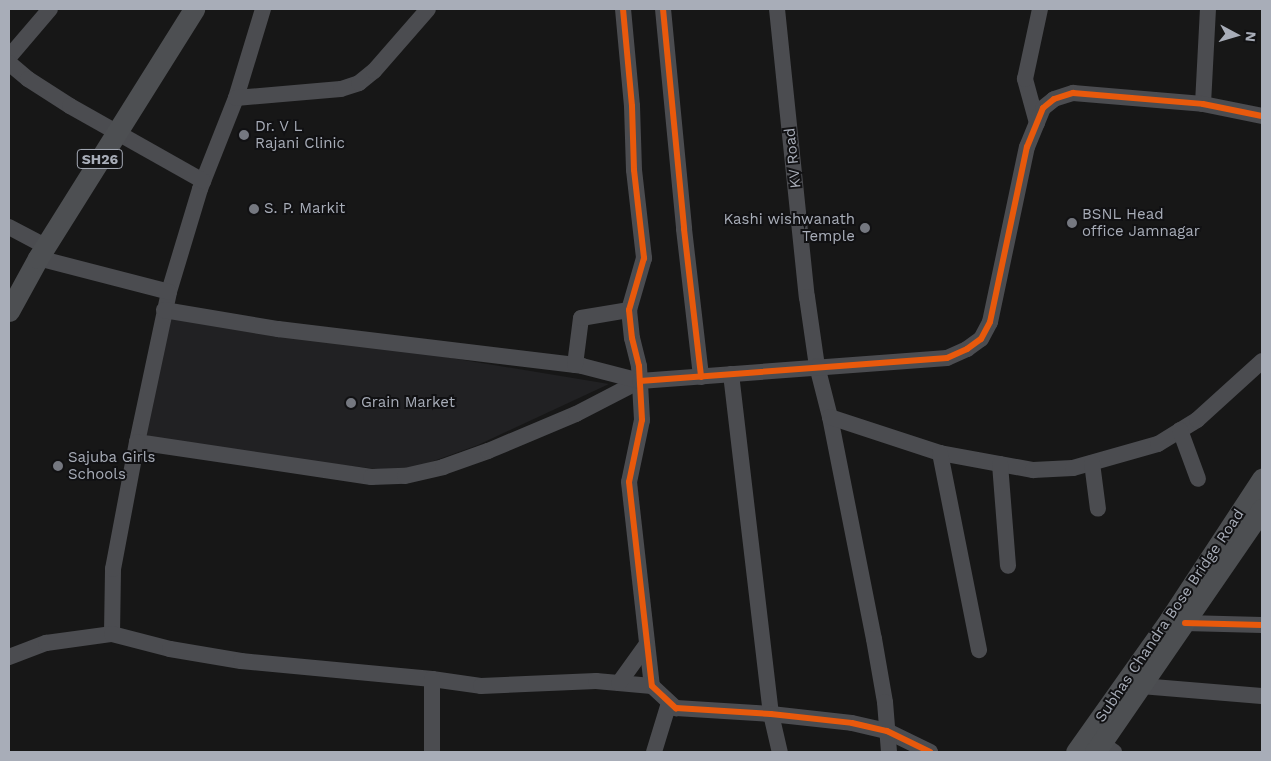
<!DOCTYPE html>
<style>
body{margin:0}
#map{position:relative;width:1271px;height:761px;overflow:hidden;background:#171717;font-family:"Work Sans",sans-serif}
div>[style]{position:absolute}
.built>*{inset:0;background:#212123}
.minor>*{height:16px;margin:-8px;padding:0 8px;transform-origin:8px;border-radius:8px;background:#4b4c50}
.major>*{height:21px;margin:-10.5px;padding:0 10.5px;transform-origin:10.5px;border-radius:10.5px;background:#4d4f52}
.cycleway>*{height:6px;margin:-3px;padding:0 3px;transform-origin:3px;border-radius:3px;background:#e8590c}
.dots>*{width:14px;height:14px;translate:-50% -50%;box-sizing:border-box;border:2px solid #111113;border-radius:50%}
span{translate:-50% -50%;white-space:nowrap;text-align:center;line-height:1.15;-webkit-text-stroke:4px #111113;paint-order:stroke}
.shield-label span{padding:1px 4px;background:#111113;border:1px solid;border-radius:4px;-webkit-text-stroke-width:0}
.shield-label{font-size:14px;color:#a8adb8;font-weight:700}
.poi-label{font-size:15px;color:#a8adb8}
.left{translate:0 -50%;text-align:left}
.right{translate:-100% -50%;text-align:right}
.street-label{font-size:15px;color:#a8adb8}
.frame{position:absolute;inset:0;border:10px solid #a8adb8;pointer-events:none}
.north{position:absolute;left:1211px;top:10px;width:50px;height:50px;-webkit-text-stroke:4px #111113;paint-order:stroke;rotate:96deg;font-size:14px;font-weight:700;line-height:20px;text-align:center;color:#a8adb8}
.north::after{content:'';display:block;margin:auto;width:18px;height:22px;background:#a8adb8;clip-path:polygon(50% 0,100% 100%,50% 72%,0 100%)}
</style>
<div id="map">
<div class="built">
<i style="clip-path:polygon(161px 310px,609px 384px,478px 445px,403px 472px,214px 450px,153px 438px,143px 433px)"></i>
</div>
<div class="minor">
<i style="left:263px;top:9px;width:93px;rotate:106.9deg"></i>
<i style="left:236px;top:98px;width:98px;rotate:111.6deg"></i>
<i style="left:200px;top:189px;width:108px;rotate:106.8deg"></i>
<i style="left:169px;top:292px;width:153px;rotate:102deg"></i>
<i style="left:137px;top:442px;width:237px;rotate:8.5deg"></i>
<i style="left:371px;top:477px;width:34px;rotate:-2deg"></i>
<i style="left:405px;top:476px;width:39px;rotate:-13deg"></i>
<i style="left:443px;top:467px;width:48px;rotate:-19.6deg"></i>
<i style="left:488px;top:451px;width:95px;rotate:-22.8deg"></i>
<i style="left:576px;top:414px;width:72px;rotate:-27.3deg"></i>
<i style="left:623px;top:9px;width:97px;rotate:84.7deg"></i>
<i style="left:632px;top:106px;width:64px;rotate:88.2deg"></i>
<i style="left:634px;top:170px;width:89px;rotate:83.5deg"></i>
<i style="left:644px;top:258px;width:54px;rotate:106.1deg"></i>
<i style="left:629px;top:310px;width:28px;rotate:84deg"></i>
<i style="left:632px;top:338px;width:29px;rotate:76deg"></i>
<i style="left:639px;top:366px;width:54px;rotate:86.8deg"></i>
<i style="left:642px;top:420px;width:63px;rotate:101.8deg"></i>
<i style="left:629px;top:482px;width:205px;rotate:83.6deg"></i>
<i style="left:652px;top:686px;width:33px;rotate:43deg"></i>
<i style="left:676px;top:708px;width:95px;rotate:3.6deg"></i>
<i style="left:771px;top:714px;width:81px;rotate:6.3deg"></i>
<i style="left:852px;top:723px;width:36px;rotate:13deg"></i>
<i style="left:887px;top:731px;width:48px;rotate:26deg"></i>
<i style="left:663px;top:9px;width:221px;rotate:84.5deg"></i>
<i style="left:684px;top:229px;width:149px;rotate:83.4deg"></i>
<i style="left:777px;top:9px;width:290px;rotate:84.1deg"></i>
<i style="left:807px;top:297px;width:70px;rotate:81.8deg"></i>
<i style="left:817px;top:366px;width:53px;rotate:75.7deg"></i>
<i style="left:830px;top:417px;width:226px;rotate:78.8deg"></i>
<i style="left:874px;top:639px;width:64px;rotate:80.1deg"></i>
<i style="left:885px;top:702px;width:50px;rotate:85.4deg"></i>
<i style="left:9px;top:57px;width:63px;rotate:-49.5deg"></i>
<i style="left:9px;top:63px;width:25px;rotate:40deg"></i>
<i style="left:28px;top:79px;width:50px;rotate:32.7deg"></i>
<i style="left:70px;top:106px;width:153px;rotate:29.4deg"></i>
<i style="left:236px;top:98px;width:105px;rotate:-4.9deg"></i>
<i style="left:341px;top:89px;width:19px;rotate:-18deg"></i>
<i style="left:359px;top:83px;width:19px;rotate:-39deg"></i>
<i style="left:374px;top:71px;width:82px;rotate:-48.9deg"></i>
<i style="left:1203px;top:104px;width:95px;rotate:-87deg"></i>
<i style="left:1037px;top:123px;width:46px;rotate:-105.3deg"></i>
<i style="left:1025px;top:79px;width:72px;rotate:-77.9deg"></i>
<i style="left:9px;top:227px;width:41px;rotate:27.8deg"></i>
<i style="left:38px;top:258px;width:135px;rotate:14.5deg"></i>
<i style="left:164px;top:310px;width:116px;rotate:9.5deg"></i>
<i style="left:278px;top:329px;width:306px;rotate:6.9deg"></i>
<i style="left:582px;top:366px;width:60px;rotate:14.5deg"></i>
<i style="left:640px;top:381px;width:308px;rotate:-4.3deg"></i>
<i style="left:947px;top:358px;width:22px;rotate:-24deg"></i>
<i style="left:967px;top:349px;width:17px;rotate:-36deg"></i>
<i style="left:981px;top:339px;width:19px;rotate:-62deg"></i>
<i style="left:990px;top:322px;width:179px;rotate:-78.1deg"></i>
<i style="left:1027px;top:147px;width:42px;rotate:-67.7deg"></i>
<i style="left:1043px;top:108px;width:14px;rotate:-39deg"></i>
<i style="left:1054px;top:99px;width:20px;rotate:-18deg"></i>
<i style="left:1073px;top:93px;width:130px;rotate:4.8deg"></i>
<i style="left:1203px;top:104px;width:60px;rotate:11.5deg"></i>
<i style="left:575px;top:365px;width:47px;rotate:-82.7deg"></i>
<i style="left:581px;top:318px;width:49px;rotate:-9.5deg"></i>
<i style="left:731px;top:374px;width:342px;rotate:83.3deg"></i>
<i style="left:771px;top:714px;width:39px;rotate:77deg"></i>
<i style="left:830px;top:417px;width:116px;rotate:18.1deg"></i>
<i style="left:940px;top:453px;width:95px;rotate:10.4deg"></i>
<i style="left:1033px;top:470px;width:40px;rotate:-2.9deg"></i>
<i style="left:1073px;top:468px;width:88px;rotate:-15.8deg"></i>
<i style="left:1158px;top:444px;width:46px;rotate:-31.6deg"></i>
<i style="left:1197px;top:420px;width:88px;rotate:-42.2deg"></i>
<i style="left:1180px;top:430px;width:52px;rotate:69.8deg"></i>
<i style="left:940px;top:453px;width:201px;rotate:78.8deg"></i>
<i style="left:1092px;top:463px;width:46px;rotate:82.6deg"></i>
<i style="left:1000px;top:464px;width:102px;rotate:85.5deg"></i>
<i style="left:1185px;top:623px;width:77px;rotate:1.5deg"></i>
<i style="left:112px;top:634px;width:65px;rotate:-89.1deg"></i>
<i style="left:113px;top:569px;width:129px;rotate:-79.3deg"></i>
<i style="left:9px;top:657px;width:40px;rotate:-21deg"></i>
<i style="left:46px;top:643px;width:67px;rotate:-7.8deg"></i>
<i style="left:112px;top:634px;width:60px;rotate:14.5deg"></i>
<i style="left:170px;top:649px;width:72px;rotate:9.6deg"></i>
<i style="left:241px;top:661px;width:192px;rotate:5.4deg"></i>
<i style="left:432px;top:679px;width:49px;rotate:8.1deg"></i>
<i style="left:481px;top:686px;width:115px;rotate:-2.5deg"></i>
<i style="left:596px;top:681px;width:56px;rotate:5.1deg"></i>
<i style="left:432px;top:679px;width:73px;rotate:90deg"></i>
<i style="left:619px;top:683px;width:48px;rotate:-54.3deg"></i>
<i style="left:1141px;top:686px;width:121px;rotate:4.7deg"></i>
<i style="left:1101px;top:743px;width:16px;rotate:35deg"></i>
<i style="left:654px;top:752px;width:51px;rotate:-73deg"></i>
</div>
<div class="major">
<i style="left:9px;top:311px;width:60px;rotate:-61.3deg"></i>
<i style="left:38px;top:258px;width:294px;rotate:-57.9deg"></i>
<i style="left:1076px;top:752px;width:163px;rotate:-54.7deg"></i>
<i style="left:1170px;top:619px;width:168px;rotate:-56.7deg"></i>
<i style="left:1095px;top:752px;width:295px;rotate:-55.5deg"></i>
</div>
<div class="cycleway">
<i style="left:623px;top:9px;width:97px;rotate:84.7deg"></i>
<i style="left:632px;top:106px;width:64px;rotate:88.2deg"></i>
<i style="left:634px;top:170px;width:89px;rotate:83.5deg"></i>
<i style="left:644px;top:258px;width:54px;rotate:106.1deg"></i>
<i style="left:629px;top:310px;width:28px;rotate:84deg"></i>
<i style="left:632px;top:338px;width:29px;rotate:76deg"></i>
<i style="left:639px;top:366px;width:54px;rotate:86.8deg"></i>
<i style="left:642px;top:420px;width:63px;rotate:101.8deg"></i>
<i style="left:629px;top:482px;width:205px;rotate:83.6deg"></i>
<i style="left:652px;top:686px;width:33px;rotate:43deg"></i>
<i style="left:676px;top:708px;width:95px;rotate:3.6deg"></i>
<i style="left:771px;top:714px;width:81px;rotate:6.3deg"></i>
<i style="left:852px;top:723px;width:36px;rotate:13deg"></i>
<i style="left:887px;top:731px;width:48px;rotate:26deg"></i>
<i style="left:663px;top:9px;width:221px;rotate:84.5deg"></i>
<i style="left:684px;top:229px;width:149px;rotate:83.4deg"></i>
<i style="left:640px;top:381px;width:308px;rotate:-4.3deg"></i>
<i style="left:947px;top:358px;width:22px;rotate:-24deg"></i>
<i style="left:967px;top:349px;width:17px;rotate:-36deg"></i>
<i style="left:981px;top:339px;width:19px;rotate:-62deg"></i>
<i style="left:990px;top:322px;width:179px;rotate:-78.1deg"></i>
<i style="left:1027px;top:147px;width:42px;rotate:-67.7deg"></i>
<i style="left:1043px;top:108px;width:14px;rotate:-39deg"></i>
<i style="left:1054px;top:99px;width:20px;rotate:-18deg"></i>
<i style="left:1073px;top:93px;width:130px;rotate:4.8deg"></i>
<i style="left:1203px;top:104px;width:60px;rotate:11.5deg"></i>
<i style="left:1185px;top:623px;width:77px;rotate:1.5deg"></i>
</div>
<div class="dots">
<i style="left:244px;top:135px;background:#757880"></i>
<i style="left:254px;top:209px;background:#757880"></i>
<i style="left:1072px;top:223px;background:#757880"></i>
<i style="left:865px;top:228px;background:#757880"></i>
<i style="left:351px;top:403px;background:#757880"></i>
<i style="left:58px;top:466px;background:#757880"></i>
</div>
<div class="shield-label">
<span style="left:100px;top:159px">SH26</span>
</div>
<div class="poi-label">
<span class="left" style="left:255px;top:135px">Dr. V L<br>Rajani Clinic</span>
<span class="left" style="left:264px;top:209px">S. P. Markit</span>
<span class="left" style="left:1082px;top:223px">BSNL Head<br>office Jamnagar</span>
<span class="right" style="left:855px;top:228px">Kashi wishwanath<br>Temple</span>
<span class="left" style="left:361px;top:403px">Grain Market</span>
<span class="left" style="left:68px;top:466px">Sajuba Girls<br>Schools</span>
</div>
<div class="street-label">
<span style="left:793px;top:158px;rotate:-96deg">KV Road</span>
<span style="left:1170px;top:616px;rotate:-56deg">Subhas Chandra Bose Bridge Road</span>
</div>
<div class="frame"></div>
<div class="north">N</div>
</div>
